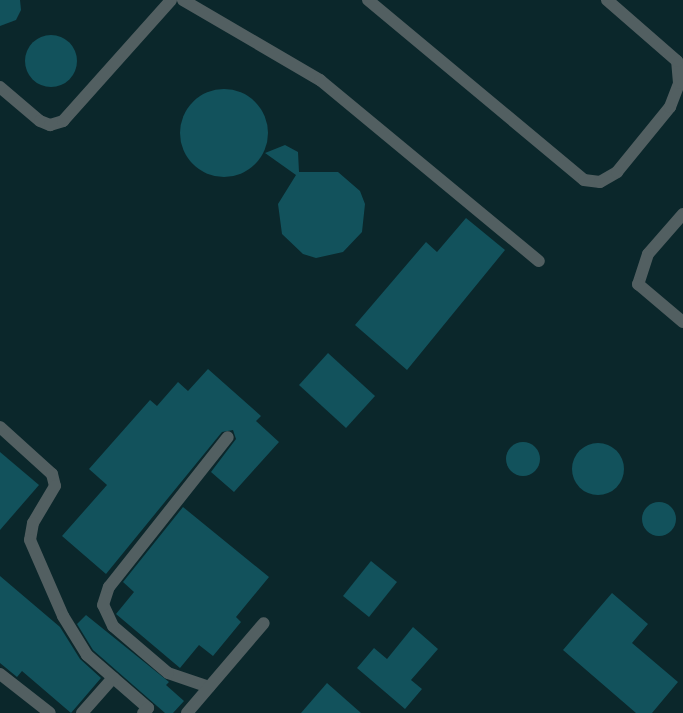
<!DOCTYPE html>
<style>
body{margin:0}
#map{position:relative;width:683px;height:713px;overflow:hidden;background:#0b272b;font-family:Roboto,sans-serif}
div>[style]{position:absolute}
.building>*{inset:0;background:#12525c}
.round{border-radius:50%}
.minor>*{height:12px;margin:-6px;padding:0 6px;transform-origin:6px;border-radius:6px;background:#525f61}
span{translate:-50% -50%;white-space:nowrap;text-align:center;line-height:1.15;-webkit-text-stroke:4px #021d22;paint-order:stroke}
</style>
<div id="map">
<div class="building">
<i style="clip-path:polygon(0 0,20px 0,21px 10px,16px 20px,0 26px)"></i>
<i class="round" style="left:25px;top:35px;width:52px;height:52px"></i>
<i class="round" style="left:180px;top:89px;width:88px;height:88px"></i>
<i style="clip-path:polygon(285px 145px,298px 152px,299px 172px,338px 172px,360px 191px,365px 204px,362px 232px,343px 252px,316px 258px,303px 254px,282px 234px,278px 204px,296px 175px,265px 153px)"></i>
<i style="clip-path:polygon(466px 218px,505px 250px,407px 370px,355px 325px,426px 242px,437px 252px)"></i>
<i style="clip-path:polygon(328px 353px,375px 396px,346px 428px,299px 385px)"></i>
<i style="clip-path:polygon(208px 369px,261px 416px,256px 421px,279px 442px,234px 492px,211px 472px,236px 439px,233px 430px,222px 432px,106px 574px,62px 536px,107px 485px,89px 469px,150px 400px,157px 406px,178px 382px,188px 391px)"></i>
<i class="round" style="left:506px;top:442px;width:34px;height:34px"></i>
<i class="round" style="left:572px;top:443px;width:52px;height:52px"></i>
<i style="clip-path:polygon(0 452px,39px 485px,0 530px)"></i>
<i class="round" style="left:642px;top:502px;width:34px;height:34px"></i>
<i style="clip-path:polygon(183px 507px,269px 577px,236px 617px,241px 622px,213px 656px,199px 645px,180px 668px,116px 614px,134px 592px,123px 582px)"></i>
<i style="clip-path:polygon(371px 561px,397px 582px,369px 617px,343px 596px)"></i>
<i style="clip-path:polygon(0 576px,60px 627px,80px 659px,101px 678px,71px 713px,22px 671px,17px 677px,0 663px)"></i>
<i style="clip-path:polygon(612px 593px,648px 624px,632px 643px,678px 682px,652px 713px,636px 713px,563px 650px)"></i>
<i style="clip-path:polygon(86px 615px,169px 682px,166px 685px,184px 701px,173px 713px,165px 713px,93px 650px,77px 624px)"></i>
<i style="clip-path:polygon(413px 627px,438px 649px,411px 680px,422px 689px,405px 709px,357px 668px,374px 648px,387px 659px)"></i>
<i style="clip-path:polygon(327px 683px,361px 713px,301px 713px)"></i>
</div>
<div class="minor">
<i style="left:183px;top:0;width:159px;rotate:30.3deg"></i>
<i style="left:320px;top:80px;width:284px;rotate:39.6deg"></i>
<i style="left:368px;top:0;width:281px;rotate:39.8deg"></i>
<i style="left:584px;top:180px;width:16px;rotate:7deg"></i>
<i style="left:600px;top:182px;width:20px;rotate:-30deg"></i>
<i style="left:617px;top:172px;width:84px;rotate:-50.8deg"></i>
<i style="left:670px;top:107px;width:26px;rotate:-69deg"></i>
<i style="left:679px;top:83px;width:22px;rotate:-95deg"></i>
<i style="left:677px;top:61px;width:93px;rotate:-138.9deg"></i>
<i style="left:0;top:87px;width:52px;rotate:40.4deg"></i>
<i style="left:40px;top:121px;width:11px;rotate:22deg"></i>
<i style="left:50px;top:125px;width:14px;rotate:-17deg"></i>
<i style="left:63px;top:121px;width:162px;rotate:-48.2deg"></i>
<i style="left:683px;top:214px;width:53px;rotate:131.2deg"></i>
<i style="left:648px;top:254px;width:32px;rotate:108deg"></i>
<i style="left:638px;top:284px;width:59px;rotate:40.2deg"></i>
<i style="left:0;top:427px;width:70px;rotate:42.1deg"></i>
<i style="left:52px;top:474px;width:12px;rotate:76deg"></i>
<i style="left:55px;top:486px;width:43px;rotate:120.7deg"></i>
<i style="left:33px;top:523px;width:17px;rotate:100deg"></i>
<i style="left:30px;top:540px;width:83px;rotate:66.5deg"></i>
<i style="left:63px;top:616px;width:46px;rotate:58.4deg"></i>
<i style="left:87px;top:655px;width:81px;rotate:41deg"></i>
<i style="left:148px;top:708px;width:7px;rotate:135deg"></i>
<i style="left:0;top:674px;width:63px;rotate:38deg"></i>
<i style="left:209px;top:687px;width:43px;rotate:-161.1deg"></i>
<i style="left:168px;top:673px;width:72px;rotate:-139.5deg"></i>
<i style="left:113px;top:626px;width:23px;rotate:-115deg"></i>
<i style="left:103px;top:605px;width:19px;rotate:-72deg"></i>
<i style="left:109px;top:587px;width:191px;rotate:-51.6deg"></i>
<i style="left:82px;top:713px;width:47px;rotate:-48.5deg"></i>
<i style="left:187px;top:713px;width:118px;rotate:-49.5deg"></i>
</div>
</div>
